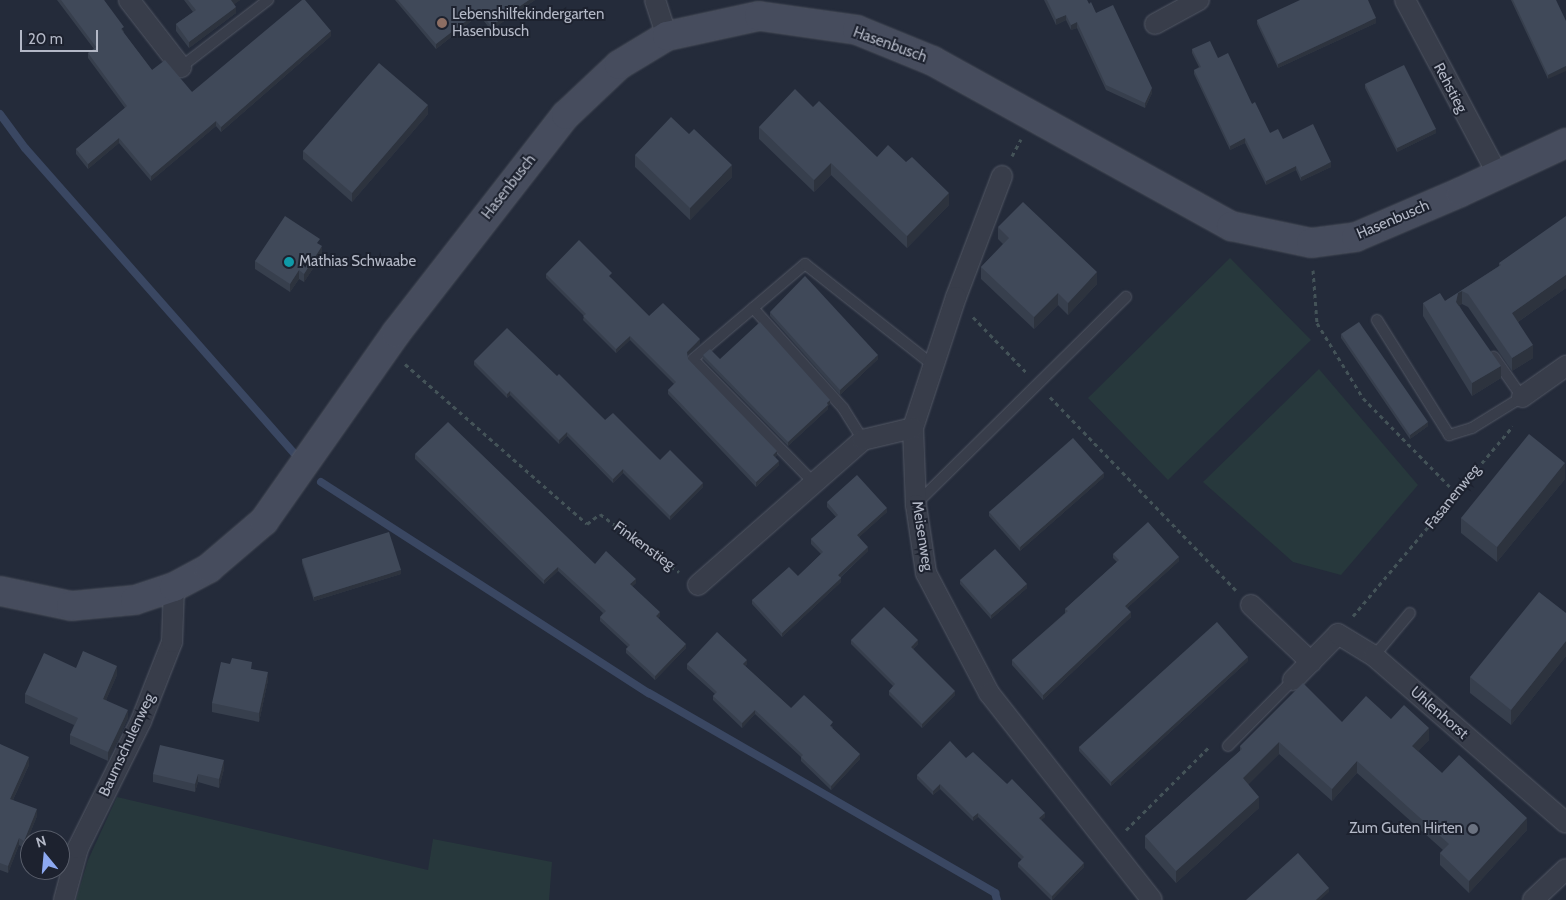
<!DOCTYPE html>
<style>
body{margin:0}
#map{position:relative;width:1566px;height:900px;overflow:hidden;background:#242b3a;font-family:Cabin,sans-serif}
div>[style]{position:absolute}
.green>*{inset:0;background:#27383c}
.stream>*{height:8px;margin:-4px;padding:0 4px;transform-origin:4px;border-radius:4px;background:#3a4762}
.path>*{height:3px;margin-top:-1.5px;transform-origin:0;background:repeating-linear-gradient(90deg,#445358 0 4px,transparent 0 8px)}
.roads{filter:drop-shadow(0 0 1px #535865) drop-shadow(0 0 1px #535865)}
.service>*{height:10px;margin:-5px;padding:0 5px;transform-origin:5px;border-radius:5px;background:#383d4a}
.minor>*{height:20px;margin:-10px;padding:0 10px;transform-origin:10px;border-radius:10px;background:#383d4a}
.secondary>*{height:28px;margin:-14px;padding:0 14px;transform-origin:14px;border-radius:14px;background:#464c5d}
.wall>*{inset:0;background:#373f4d}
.shaded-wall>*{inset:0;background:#2d333e}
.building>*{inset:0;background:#404959}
.dots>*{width:14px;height:14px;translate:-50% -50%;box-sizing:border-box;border:2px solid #1d222f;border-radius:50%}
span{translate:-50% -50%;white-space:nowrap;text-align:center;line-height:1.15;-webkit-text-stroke:4px #1d222f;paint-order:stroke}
.poi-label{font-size:15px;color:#b3b8c6}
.left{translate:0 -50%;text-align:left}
.right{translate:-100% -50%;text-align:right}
.street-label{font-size:15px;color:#b3b8c6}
.north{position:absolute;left:20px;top:830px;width:50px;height:50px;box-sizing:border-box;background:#1d222f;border:1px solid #595e6b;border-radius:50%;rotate:343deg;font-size:14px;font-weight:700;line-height:20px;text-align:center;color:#b3b8c6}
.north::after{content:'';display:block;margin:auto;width:18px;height:22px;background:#8da9f1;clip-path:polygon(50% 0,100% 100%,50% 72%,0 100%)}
.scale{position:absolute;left:20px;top:30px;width:78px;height:22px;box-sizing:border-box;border:2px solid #b3b8c6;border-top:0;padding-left:6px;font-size:15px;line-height:18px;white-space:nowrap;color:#b3b8c6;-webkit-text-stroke:4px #1d222f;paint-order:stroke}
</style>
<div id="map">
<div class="green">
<i style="clip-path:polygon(1230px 258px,1311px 340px,1168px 480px,1088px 398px)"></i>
<i style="clip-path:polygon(1319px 369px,1418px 485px,1341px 575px,1293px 562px,1203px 482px)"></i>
<i style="clip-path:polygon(117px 797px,428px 870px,433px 839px,552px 862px,549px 900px,76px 900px,88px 860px)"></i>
</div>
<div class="stream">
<i style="left:0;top:114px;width:42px;rotate:53.7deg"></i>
<i style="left:25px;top:148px;width:407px;rotate:48.6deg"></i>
<i style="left:321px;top:482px;width:390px;rotate:32.8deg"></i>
<i style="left:649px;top:693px;width:400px;rotate:30deg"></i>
<i style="left:995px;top:893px;width:7px;rotate:74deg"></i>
</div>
<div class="path">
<i style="left:1012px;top:156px;width:19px;rotate:-62deg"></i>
<i style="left:1313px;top:270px;width:53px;rotate:85.7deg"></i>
<i style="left:1317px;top:323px;width:88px;rotate:58.5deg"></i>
<i style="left:1363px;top:398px;width:133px;rotate:45.6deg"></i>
<i style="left:973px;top:317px;width:76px;rotate:46.1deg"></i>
<i style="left:405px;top:364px;width:242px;rotate:41.3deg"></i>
<i style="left:587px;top:524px;width:16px;rotate:-38deg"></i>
<i style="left:600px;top:514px;width:98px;rotate:36.3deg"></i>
<i style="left:1050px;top:397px;width:268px;rotate:46.1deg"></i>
<i style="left:1353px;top:616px;width:248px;rotate:-49.9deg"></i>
<i style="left:1126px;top:830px;width:119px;rotate:-45deg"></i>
</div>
<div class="roads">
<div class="service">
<i style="left:181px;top:67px;width:110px;rotate:-37.6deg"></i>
<i style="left:753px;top:308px;width:135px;rotate:48deg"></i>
<i style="left:843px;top:408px;width:38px;rotate:58deg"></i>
<i style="left:1377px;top:320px;width:136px;rotate:57.9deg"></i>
<i style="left:1449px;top:435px;width:24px;rotate:-17deg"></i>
<i style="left:1472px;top:428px;width:59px;rotate:-31.8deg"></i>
<i style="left:1522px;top:397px;width:49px;rotate:-125deg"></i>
<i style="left:814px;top:483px;width:173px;rotate:-134.3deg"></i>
<i style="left:693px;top:359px;width:147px;rotate:-40.3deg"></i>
<i style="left:805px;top:264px;width:163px;rotate:38.3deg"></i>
<i style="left:916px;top:504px;width:295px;rotate:-44.6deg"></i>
<i style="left:1374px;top:656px;width:56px;rotate:-50.1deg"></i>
<i style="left:1228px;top:746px;width:93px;rotate:-45.4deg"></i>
</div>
<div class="minor">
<i style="left:129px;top:0;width:85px;rotate:52.2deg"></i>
<i style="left:655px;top:0;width:38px;rotate:72deg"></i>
<i style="left:1405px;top:0;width:198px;rotate:62deg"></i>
<i style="left:1155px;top:24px;width:50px;rotate:-28.6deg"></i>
<i style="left:1002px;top:176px;width:129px;rotate:110.8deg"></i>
<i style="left:956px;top:297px;width:138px;rotate:108.2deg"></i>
<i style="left:913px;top:428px;width:77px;rotate:87.8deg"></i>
<i style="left:916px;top:505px;width:69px;rotate:81.6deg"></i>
<i style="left:926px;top:573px;width:136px;rotate:62.3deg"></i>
<i style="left:989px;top:693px;width:263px;rotate:51.8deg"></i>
<i style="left:1522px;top:397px;width:54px;rotate:-35.2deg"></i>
<i style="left:698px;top:585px;width:220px;rotate:-41.3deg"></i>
<i style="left:863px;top:440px;width:51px;rotate:-13.5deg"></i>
<i style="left:1251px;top:605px;width:83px;rotate:43.5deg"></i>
<i style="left:1293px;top:680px;width:64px;rotate:-45.6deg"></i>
<i style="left:1338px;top:634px;width:42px;rotate:31.4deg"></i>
<i style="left:1374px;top:656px;width:254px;rotate:41deg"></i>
<i style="left:64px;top:900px;width:54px;rotate:-74.9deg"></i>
<i style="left:78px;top:848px;width:142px;rotate:-63.6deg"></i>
<i style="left:141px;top:721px;width:85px;rotate:-68.6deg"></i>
<i style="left:172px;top:642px;width:55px;rotate:-87.9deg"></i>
<i style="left:1533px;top:900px;width:45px;rotate:-43.2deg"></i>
</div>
<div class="secondary">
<i style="left:0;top:591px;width:73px;rotate:11.9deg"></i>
<i style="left:71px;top:606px;width:64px;rotate:-5.4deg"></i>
<i style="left:135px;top:600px;width:41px;rotate:-18.4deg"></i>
<i style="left:174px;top:587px;width:40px;rotate:-28deg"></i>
<i style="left:209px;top:568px;width:72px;rotate:-40.5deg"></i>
<i style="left:264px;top:521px;width:230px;rotate:-54.9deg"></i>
<i style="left:396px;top:333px;width:276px;rotate:-52.1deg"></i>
<i style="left:566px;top:115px;width:73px;rotate:-43.3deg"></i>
<i style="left:619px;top:65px;width:56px;rotate:-31.1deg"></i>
<i style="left:667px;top:36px;width:94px;rotate:-12.3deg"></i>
<i style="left:759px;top:16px;width:99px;rotate:8.1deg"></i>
<i style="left:857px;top:30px;width:82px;rotate:22.2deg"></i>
<i style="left:933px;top:61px;width:341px;rotate:29deg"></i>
<i style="left:1231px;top:226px;width:82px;rotate:12deg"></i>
<i style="left:1311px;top:243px;width:45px;rotate:-7.6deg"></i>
<i style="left:1356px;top:237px;width:114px;rotate:-23.2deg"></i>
<i style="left:1461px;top:192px;width:116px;rotate:-25deg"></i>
</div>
</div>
<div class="wall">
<i style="clip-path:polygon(57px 0,104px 0,124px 32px,123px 32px,152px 70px,192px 92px,331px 36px,221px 132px,216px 126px,151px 181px,119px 143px,88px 169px,76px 154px,76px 149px,125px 108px,88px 58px,88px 53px,94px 49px)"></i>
<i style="clip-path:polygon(184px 0,240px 0,234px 4px,236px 13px,189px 48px,176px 31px,176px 24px,193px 12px)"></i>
<i style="clip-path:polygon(395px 0,535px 0,491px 30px,479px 15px,436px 49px)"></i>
<i style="clip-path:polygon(1044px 0,1087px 0,1089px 4px,1096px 13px,1152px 93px,1145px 108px,1106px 90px,1077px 28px,1071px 30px,1066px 20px,1056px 25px)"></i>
<i style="clip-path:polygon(1511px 0,1556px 0,1548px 79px)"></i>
<i style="clip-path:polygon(1257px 20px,1376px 23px,1278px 68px,1257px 24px)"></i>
<i style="clip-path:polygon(1192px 49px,1218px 58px,1252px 104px,1270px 133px,1283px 139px,1331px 167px,1301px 181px,1296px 170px,1266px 185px,1245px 143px,1230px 150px,1194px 74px,1194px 70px,1199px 67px,1192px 53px)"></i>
<i style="clip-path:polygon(1365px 84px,1436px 133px,1397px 152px,1365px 88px)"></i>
<i style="clip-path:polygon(813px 107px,877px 157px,949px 205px,907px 248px,831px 175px,814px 192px,759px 139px,759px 127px)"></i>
<i style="clip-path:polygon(428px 114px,352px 202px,303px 159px,303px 151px)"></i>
<i style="clip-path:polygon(635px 155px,732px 177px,690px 220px,635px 167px)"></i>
<i style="clip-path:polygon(998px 227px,1097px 284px,1068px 315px,1058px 305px,1034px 329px,981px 279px,981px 267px,1003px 244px,998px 239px)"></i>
<i style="clip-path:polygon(320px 245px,322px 255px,304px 282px,299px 279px,290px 292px,255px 269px,255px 261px)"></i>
<i style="clip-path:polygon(1499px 263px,1566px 288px,1518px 322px,1533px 358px,1512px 371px,1468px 307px,1462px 304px,1459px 305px,1501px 378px,1472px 396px,1423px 316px,1423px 303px,1445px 301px,1499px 266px)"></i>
<i style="clip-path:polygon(546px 274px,612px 278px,611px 278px,649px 316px,700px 344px,687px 356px,688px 359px,777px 455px,775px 457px,779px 465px,756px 487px,668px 394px,668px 390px,674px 384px,630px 340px,616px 353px,583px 320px,584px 316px,546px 278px)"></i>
<i style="clip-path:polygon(770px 312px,878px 359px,840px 395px,770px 316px)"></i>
<i style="clip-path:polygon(1341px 334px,1428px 426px,1410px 439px,1341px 338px)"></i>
<i style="clip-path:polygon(703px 355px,720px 359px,830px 404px,828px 406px,828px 409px,788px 446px,703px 359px)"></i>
<i style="clip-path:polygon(474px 361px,557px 376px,605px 420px,660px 460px,703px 487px,670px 520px,623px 473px,613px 483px,567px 436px,559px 444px,510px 395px,507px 398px,474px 365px)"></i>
<i style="clip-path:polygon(415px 454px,595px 564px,636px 583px,632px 586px,660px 616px,658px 618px,686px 648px,655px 680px,626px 653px,626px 649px,628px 647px,600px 621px,600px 617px,603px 613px,558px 571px,544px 584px,415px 459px)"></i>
<i style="clip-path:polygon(1104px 477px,1020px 551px,989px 516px,989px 512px)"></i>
<i style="clip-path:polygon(1565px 479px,1497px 562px,1461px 533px,1461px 518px)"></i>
<i style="clip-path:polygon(827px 502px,887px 512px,859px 537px,868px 551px,841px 577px,841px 582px,782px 637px,752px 604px,752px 600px,798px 576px,821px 554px,811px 544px,811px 539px,836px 517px,827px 507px)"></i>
<i style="clip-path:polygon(1113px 554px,1179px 561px,1127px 608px,1131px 617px,1043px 700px,1012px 665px,1012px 660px,1065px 613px,1065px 609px,1117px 562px,1113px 558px)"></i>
<i style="clip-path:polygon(302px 559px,401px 574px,314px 601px,302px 563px)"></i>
<i style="clip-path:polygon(960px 580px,1027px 588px,991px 619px,960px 584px)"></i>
<i style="clip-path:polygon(1566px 613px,1566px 656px,1511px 725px,1470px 693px,1470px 677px)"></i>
<i style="clip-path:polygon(851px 640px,918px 644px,913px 649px,955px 695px,922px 728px,889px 695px,889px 691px,893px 686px,851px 644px)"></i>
<i style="clip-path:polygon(1248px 661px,1111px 786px,1079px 751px,1079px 747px)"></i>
<i style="clip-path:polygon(687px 664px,747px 664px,745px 666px,791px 708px,833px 727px,832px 728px,860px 759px,831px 790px,801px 761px,801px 757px,755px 714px,742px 728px,713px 700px,713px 696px,715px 694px,687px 669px)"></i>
<i style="clip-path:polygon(76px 668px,117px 675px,106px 700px,128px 718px,108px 761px,70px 744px,70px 735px,74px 725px,25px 703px,25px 694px)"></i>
<i style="clip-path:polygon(252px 669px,268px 680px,259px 722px,212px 712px,212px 703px)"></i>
<i style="clip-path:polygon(1391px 719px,1429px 740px,1418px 751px,1442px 773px,1527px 830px,1469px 893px,1440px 865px,1440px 853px,1443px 850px,1357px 773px,1332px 801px,1279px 754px,1248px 784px,1259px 808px,1176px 883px,1145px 848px,1145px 836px,1240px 751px,1240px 746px)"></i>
<i style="clip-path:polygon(0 744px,29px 765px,13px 800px,37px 816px,24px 848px,19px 845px,8px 873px,0 870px)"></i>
<i style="clip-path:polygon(966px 758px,1007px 784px,1045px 817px,1041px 820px,1084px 867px,1052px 900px,1051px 900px,1018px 867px,1018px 863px,1022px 860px,978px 817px,973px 821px,940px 789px,933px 795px,917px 779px,917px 775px)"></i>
<i style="clip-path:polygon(224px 769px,219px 788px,198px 782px,195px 792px,153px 782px,153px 774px)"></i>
</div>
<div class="shaded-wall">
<i style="clip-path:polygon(231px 0,240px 0,231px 7px)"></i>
<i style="clip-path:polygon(529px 0,535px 0,491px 30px,491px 26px)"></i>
<i style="clip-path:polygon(236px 7px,236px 13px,189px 48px,189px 42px)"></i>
<i style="clip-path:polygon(479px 11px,479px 15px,436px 49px,436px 44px)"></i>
<i style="clip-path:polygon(1066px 15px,1066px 20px,1056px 25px,1056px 19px)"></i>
<i style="clip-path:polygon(1376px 18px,1376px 23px,1278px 68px,1278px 64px)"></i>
<i style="clip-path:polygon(1077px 22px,1077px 28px,1071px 30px,1071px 25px)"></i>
<i style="clip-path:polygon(331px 31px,331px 36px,221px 132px,221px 127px)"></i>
<i style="clip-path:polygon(1566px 66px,1566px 71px,1548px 79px,1548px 75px)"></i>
<i style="clip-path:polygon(1152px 88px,1152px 93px,1145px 108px,1145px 103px)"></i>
<i style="clip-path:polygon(428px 105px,428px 114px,352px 202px,352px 193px)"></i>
<i style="clip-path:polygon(216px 121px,216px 126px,151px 181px,151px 176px)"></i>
<i style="clip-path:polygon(1436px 129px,1436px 133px,1397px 152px,1397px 148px)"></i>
<i style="clip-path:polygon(119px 138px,119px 143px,88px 169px,88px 164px)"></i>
<i style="clip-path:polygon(1245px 138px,1245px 143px,1230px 150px,1230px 146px)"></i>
<i style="clip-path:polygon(1331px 162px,1331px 167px,1301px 181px,1301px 177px)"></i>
<i style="clip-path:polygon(831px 163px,831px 175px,814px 192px,814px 180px)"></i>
<i style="clip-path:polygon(732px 165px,732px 177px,690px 220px,690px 208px)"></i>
<i style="clip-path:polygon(1296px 166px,1296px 170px,1266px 185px,1266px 181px)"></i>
<i style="clip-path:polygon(949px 193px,949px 205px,907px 248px,907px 236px)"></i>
<i style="clip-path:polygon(322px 246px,322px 255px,304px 282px,304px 274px)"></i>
<i style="clip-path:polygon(299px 270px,299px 279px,290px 292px,290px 284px)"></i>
<i style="clip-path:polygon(1097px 272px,1097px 284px,1068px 315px,1068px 303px)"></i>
<i style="clip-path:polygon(1566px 275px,1566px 288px,1512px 326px,1512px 313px)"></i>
<i style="clip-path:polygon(1462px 291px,1462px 304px,1458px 306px,1456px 302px,1458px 293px)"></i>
<i style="clip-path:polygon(1058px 293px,1058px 305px,1034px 329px,1034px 317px)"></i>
<i style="clip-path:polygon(630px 336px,630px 340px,616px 353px,616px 349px)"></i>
<i style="clip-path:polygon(700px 339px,700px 344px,687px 356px,687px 352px)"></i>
<i style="clip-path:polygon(1533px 345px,1533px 358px,1512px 371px,1512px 358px)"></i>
<i style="clip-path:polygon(878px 355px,878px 359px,840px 395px,840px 390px)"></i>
<i style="clip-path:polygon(1501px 366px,1501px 378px,1472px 396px,1472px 383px)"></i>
<i style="clip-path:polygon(510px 391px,510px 395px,507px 398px,507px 394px)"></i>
<i style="clip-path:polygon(830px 400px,830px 404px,828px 406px,828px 409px,788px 446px,788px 442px)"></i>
<i style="clip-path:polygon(1428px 422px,1428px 426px,1410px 439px,1410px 435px)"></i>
<i style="clip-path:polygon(567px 432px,567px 436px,559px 444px,559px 440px)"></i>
<i style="clip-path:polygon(777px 451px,777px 455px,773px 459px,773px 455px)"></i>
<i style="clip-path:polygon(779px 461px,779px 465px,756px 487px,756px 482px)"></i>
<i style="clip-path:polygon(1565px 463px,1565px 479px,1497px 562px,1497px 547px)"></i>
<i style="clip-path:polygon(623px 469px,623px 473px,613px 483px,613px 479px)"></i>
<i style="clip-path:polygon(1104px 473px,1104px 477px,1020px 551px,1020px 547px)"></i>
<i style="clip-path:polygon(703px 483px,703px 487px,670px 520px,670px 516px)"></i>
<i style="clip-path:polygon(887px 508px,887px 512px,857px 539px,857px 535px)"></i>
<i style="clip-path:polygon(868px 547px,868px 551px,838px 579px,838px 575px)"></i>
<i style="clip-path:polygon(1179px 557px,1179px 561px,1125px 610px,1125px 606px)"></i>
<i style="clip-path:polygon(558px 567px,558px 571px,544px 584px,544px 580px)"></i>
<i style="clip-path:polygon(401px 570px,401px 574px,314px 601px,314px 597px)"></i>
<i style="clip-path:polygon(841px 578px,841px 582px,782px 637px,782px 633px)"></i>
<i style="clip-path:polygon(636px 579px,636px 583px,630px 589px,630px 584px)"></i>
<i style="clip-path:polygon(1027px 584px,1027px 588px,991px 619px,991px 615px)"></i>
<i style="clip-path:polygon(660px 612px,660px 616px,656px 621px,656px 616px)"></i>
<i style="clip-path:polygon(1131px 612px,1131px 617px,1043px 700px,1043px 695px)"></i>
<i style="clip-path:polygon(918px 640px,918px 644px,911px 651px,911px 647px)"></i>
<i style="clip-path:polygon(1566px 641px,1566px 656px,1511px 725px,1511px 710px)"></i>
<i style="clip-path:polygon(686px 644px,686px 648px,655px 680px,655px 676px)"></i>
<i style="clip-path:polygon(1248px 657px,1248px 661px,1111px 786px,1111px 782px)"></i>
<i style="clip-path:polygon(747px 660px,747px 664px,743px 668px,743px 664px)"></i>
<i style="clip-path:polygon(117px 666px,117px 675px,103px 707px,103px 699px)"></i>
<i style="clip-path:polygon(268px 672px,268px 680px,259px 722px,259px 713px)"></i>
<i style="clip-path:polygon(955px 691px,955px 695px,922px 728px,922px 724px)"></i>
<i style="clip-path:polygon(128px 710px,128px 718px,108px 761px,108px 752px)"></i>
<i style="clip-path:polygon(755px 710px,755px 714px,742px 728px,742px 723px)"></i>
<i style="clip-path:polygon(1429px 728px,1429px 740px,1412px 758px,1412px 746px)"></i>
<i style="clip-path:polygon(1279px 742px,1279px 754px,1243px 790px,1243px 778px)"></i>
<i style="clip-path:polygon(860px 754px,860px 759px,831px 790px,831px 786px)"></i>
<i style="clip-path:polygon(29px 757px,29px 765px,10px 806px,10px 799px)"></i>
<i style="clip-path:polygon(224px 760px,224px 769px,219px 788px,219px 779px)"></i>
<i style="clip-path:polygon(1357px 761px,1357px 773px,1332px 801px,1332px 789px)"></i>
<i style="clip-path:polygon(198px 774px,198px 782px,195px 792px,195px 784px)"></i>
<i style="clip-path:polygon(940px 784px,940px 789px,933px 795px,933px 791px)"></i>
<i style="clip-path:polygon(1259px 797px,1259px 808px,1176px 883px,1176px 871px)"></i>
<i style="clip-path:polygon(37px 809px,37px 816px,24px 848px,24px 841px)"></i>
<i style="clip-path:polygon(978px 813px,978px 817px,973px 821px,973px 817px)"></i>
<i style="clip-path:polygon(1045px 813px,1045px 817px,1039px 822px,1039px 818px)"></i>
<i style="clip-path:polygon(1527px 818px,1527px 830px,1469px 893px,1469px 881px)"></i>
<i style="clip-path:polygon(19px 838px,19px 845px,8px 873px,8px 866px)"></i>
<i style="clip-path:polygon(1084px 863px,1084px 867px,1052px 900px,1052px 896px)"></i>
<i style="clip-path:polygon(1329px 888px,1329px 892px,1320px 900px,1316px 900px)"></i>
</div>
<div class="building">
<i style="clip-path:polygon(61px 0,104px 0,124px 27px,121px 29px,152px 70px,165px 60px,192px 92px,302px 0,305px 0,331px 31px,221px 127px,216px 121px,151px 176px,119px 138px,88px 164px,76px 149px,127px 106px,88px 53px,96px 47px)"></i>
<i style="clip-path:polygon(188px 0,231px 0,236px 7px,189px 42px,176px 24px,196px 10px)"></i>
<i style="clip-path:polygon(398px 0,529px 0,491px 26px,479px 11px,436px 44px)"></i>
<i style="clip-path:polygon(1047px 0,1087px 0,1089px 4px,1091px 2px,1096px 13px,1113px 5px,1152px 88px,1145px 103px,1106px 85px,1077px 22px,1071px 25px,1066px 15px,1056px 19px)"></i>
<i style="clip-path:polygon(1300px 0,1368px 0,1376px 18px,1278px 64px,1257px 20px)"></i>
<i style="clip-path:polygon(1513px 0,1556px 0,1566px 21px,1566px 66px,1548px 75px)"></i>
<i style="clip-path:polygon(1210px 41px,1218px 58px,1228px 53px,1252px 104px,1255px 102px,1270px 133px,1278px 129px,1283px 139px,1313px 124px,1331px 162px,1301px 177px,1296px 166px,1266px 181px,1245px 138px,1230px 146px,1194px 70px,1201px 67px,1192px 49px)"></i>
<i style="clip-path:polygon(379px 63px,428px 105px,352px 193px,303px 151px)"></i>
<i style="clip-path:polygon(1404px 65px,1436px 129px,1397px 148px,1365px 84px)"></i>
<i style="clip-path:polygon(795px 89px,813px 107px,819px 101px,877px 157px,888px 145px,906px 162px,912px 157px,949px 193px,907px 236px,831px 163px,814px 180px,759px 127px)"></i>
<i style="clip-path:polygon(671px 117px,689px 134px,694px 129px,732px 165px,690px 208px,635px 155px)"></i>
<i style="clip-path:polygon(1023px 202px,1097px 272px,1068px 303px,1058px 293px,1034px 317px,981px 267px,1009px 238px,998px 227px)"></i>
<i style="clip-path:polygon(285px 216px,320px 239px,317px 243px,322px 246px,304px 274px,299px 270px,290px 284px,255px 261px)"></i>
<i style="clip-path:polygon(1566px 216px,1566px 275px,1512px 313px,1533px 345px,1512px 358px,1468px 294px,1462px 291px,1458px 293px,1456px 302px,1501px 366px,1472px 383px,1423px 303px,1440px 293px,1445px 301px,1501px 265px,1499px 263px)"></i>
<i style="clip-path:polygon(579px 240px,612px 273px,609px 276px,649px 316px,663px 303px,700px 339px,687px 352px,688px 359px,777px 451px,773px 455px,779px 461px,756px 482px,668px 390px,676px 382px,630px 336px,616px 349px,583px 316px,586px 314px,546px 274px)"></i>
<i style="clip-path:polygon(805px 276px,878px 355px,840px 390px,770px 312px)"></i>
<i style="clip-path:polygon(760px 322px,830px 400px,827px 403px,828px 405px,788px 442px,703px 355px,710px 349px,720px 359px)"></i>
<i style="clip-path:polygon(1359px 322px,1428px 422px,1410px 435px,1341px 334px)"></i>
<i style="clip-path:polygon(507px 328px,557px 376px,559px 374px,605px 420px,613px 413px,660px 460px,670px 450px,703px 483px,670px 516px,623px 469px,613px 479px,567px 432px,559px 440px,510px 391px,507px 394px,474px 361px)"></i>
<i style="clip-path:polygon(448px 422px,595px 564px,606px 551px,636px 579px,630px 584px,660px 612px,656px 616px,686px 644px,655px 676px,626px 649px,630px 645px,600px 617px,606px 611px,558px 567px,544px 580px,415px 454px)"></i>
<i style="clip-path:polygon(1529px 434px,1565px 463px,1497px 547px,1461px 518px)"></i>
<i style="clip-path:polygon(1073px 438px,1104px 473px,1020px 547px,989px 512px)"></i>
<i style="clip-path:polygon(857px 475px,887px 508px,857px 535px,868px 547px,838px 575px,841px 578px,782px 633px,752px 600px,789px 567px,798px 576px,823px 552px,811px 539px,838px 515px,827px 502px)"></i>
<i style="clip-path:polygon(1148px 522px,1179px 557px,1125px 606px,1131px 612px,1043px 695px,1012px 660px,1068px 611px,1065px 609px,1119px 560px,1113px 554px)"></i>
<i style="clip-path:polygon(389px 532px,401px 570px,314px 597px,302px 559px)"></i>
<i style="clip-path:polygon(995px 549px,1027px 584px,991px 615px,960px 580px)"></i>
<i style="clip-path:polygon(1539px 592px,1566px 613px,1566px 641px,1511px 710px,1470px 677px)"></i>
<i style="clip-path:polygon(884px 607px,918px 640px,911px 647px,955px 691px,922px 724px,889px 691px,895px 684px,851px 640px)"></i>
<i style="clip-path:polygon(1217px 622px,1248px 657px,1111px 782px,1079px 747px)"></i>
<i style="clip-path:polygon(717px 632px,747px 660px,743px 664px,791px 708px,804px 695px,833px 722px,830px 726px,860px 754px,831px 786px,801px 757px,803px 755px,755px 710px,742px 723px,713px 696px,717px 692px,687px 664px)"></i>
<i style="clip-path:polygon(83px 651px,117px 666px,103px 699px,128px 710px,108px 752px,70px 735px,78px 718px,25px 694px,44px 653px,76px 668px)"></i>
<i style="clip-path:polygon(232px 658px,252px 662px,251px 669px,268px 672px,259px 713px,212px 703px,221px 662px,230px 664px)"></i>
<i style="clip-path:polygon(1303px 683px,1342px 722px,1366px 696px,1391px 719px,1404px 705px,1429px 728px,1412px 746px,1442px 773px,1459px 755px,1527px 818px,1469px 881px,1440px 853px,1449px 844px,1357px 761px,1332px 789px,1279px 742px,1243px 778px,1259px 797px,1176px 871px,1145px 836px,1242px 749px,1240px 746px)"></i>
<i style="clip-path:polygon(950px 741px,966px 758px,973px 752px,1007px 784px,1012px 779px,1045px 813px,1039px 818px,1084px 863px,1052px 896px,1018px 863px,1024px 857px,978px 813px,973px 817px,940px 784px,933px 791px,917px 775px)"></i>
<i style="clip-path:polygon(0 744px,29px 757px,10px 799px,37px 809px,24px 841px,19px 838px,8px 866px,0 863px)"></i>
<i style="clip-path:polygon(160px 745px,224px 760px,219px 779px,198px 774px,195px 784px,153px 774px)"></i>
<i style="clip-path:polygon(1298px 853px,1329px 888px,1316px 900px,1246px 900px)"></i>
</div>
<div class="dots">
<i style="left:442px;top:23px;background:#8d6e63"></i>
<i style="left:289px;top:262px;background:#0f9aa8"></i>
<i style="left:1473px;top:829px;background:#6b7280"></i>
</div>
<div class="poi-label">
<span class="left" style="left:452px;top:23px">Lebenshilfekindergarten<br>Hasenbusch</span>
<span class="left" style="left:299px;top:262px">Mathias Schwaabe</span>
<span class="right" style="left:1463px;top:829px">Zum Guten Hirten</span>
</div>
<div class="street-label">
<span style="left:890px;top:45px;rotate:20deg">Hasenbusch</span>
<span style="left:1450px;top:88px;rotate:62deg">Rehstieg</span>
<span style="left:509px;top:187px;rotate:-52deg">Hasenbusch</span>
<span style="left:1393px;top:220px;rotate:-23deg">Hasenbusch</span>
<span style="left:1453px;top:497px;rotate:-51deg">Fasanenweg</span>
<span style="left:922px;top:536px;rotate:81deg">Meisenweg</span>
<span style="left:644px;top:546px;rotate:36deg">Finkenstieg</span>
<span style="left:1439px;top:713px;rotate:41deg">Uhlenhorst</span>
<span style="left:127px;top:745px;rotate:-65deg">Baumschulenweg</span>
</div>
<div class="north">N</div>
<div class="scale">20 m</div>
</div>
